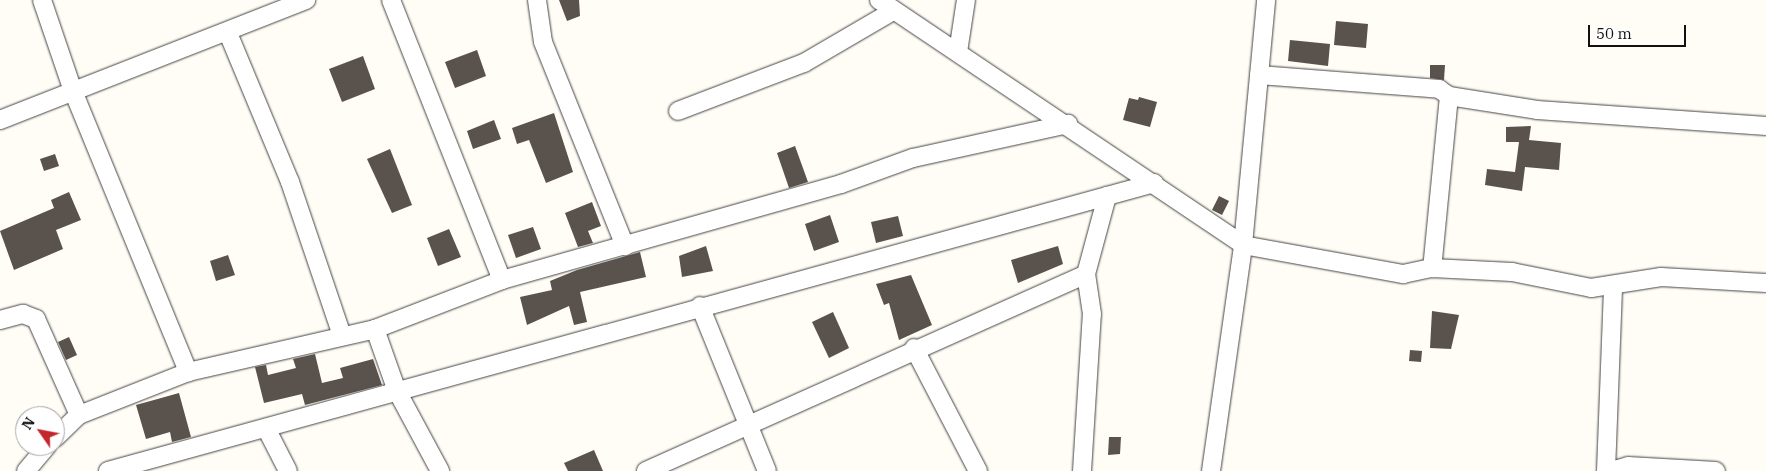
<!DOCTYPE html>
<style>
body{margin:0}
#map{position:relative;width:1766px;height:471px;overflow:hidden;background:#fffdf5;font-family:"IBM Plex Serif",serif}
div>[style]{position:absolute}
.building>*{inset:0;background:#5a524d}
.roads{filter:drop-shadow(0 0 1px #444) drop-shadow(0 0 1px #444)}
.minor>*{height:18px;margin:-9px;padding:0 9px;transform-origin:9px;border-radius:9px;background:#fff}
span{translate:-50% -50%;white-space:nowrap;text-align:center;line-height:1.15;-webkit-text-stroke:5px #fff;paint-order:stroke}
.north{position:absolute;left:15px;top:406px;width:50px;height:50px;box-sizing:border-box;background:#fff;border:1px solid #a0a0a0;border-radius:50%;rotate:303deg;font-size:14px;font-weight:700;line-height:20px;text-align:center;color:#111}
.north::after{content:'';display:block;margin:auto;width:18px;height:22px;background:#c4262e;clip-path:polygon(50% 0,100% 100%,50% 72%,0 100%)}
.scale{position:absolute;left:1588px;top:25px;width:98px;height:22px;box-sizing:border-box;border:2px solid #111;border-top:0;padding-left:6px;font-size:15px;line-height:18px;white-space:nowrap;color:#111;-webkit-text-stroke:4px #fff;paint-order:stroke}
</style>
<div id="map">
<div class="building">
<i style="clip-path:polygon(559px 0,579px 0,580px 16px,567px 21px)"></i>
<i style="clip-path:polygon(1336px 21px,1368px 24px,1366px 48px,1334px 45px)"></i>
<i style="clip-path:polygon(1290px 40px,1330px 44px,1328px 66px,1288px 61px)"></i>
<i style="clip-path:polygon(477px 50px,486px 76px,455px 88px,445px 62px)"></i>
<i style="clip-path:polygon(363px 56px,375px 89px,342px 102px,329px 69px)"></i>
<i style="clip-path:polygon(1430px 65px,1445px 65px,1444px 80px,1430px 78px)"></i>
<i style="clip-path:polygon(1139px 97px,1157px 102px,1150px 127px,1123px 120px,1129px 98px,1138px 100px)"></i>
<i style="clip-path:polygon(554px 113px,573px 172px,546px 183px,529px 140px,517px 144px,512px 128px)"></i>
<i style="clip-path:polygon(494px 120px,501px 139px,473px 149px,467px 131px)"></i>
<i style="clip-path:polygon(1531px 126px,1529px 140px,1561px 143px,1559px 170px,1525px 167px,1522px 191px,1485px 185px,1487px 169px,1515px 172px,1519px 142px,1506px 142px,1506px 127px)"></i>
<i style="clip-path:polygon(795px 146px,808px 182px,789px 188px,777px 153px)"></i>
<i style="clip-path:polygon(390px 149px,412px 205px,392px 213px,367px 159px)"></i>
<i style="clip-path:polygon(55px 154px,59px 166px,44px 171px,40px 159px)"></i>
<i style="clip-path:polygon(69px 192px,81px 220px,56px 230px,63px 249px,14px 270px,0 231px,54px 208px,51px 200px)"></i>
<i style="clip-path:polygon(1219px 196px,1229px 201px,1222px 215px,1212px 210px)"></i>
<i style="clip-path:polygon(592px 202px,601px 226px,588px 231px,593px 243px,578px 247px,565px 213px)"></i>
<i style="clip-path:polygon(830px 215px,839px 242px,814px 251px,805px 224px)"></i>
<i style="clip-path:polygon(898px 216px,903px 236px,876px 243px,871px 222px)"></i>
<i style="clip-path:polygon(533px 227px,541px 249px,516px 258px,508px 235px)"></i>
<i style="clip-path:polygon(449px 229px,461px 257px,438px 266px,427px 238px)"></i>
<i style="clip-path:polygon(706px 246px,713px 271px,682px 277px,679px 256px)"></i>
<i style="clip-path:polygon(1058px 246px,1063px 264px,1018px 283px,1011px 260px)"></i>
<i style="clip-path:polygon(640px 252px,646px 277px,580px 292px,587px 322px,574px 325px,569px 306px,527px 325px,520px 297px,552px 290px,550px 281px,577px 270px)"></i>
<i style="clip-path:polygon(228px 255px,235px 275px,216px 281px,210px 261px)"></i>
<i style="clip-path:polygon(911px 275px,932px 325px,899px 340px,889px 303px,884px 305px,876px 284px)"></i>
<i style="clip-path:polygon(1432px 311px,1459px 315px,1451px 349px,1430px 348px)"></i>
<i style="clip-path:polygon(833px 312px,849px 348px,829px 358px,812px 322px)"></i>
<i style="clip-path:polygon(69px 337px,77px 355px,66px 360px,58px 342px)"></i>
<i style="clip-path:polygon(1410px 350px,1422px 351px,1421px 362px,1409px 361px)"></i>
<i style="clip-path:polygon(315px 354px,322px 383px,343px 378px,340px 368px,373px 359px,382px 385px,305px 405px,302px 394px,264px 403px,255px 367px,266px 365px,268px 375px,296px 368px,293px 359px)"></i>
<i style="clip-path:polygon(179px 393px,191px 437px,172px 442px,170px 432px,146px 439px,136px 405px)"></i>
<i style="clip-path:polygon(1109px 437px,1121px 437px,1120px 454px,1108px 455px)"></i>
<i style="clip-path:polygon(594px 450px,603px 471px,568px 471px,564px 463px)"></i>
</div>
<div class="roads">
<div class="minor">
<i style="left:42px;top:0;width:96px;rotate:71.2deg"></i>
<i style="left:73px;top:91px;width:304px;rotate:67.7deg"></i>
<i style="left:391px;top:0;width:301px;rotate:68.4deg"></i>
<i style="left:537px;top:0;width:42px;rotate:81.9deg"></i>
<i style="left:543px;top:42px;width:220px;rotate:68.1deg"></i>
<i style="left:879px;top:0;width:439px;rotate:33.9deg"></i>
<i style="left:1243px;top:245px;width:163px;rotate:10.3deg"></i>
<i style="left:1403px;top:274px;width:30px;rotate:-12deg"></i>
<i style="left:1432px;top:268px;width:80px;rotate:2.9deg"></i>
<i style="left:1512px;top:272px;width:81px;rotate:11.4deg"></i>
<i style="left:1591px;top:288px;width:71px;rotate:-8.9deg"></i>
<i style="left:1661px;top:277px;width:105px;rotate:3.3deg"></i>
<i style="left:228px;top:33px;width:161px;rotate:67.4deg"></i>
<i style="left:290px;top:182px;width:159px;rotate:71.3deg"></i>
<i style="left:958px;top:52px;width:53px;rotate:-81.3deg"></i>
<i style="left:1259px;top:75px;width:181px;rotate:4.4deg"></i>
<i style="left:1439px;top:89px;width:12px;rotate:35deg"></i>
<i style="left:1449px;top:96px;width:173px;rotate:95.6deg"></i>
<i style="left:1449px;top:96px;width:89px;rotate:9deg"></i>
<i style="left:1537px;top:110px;width:230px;rotate:4deg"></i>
<i style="left:678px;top:111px;width:135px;rotate:-20.9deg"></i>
<i style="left:804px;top:63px;width:103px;rotate:-30.3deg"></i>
<i style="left:0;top:120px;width:329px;rotate:-21.4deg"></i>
<i style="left:700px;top:306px;width:178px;rotate:67.9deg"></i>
<i style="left:0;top:320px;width:24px;rotate:-15deg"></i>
<i style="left:23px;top:314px;width:14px;rotate:21deg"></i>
<i style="left:36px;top:319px;width:105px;rotate:65.9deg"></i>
<i style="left:375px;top:329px;width:66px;rotate:70.5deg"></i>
<i style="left:397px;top:391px;width:91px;rotate:61.7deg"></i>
<i style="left:914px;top:348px;width:139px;rotate:62.5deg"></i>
<i style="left:266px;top:428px;width:48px;rotate:62.9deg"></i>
<i style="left:55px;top:438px;width:33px;rotate:-44deg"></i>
<i style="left:79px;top:415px;width:117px;rotate:-21.5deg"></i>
<i style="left:188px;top:372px;width:192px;rotate:-12.9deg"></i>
<i style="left:375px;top:329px;width:136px;rotate:-21.1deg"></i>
<i style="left:502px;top:280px;width:352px;rotate:-15.8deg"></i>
<i style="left:841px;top:184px;width:77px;rotate:-19.9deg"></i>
<i style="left:913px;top:158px;width:159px;rotate:-12.4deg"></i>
<i style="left:26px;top:471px;width:33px;rotate:-50deg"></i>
<i style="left:108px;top:471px;width:1085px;rotate:-15.39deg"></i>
<i style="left:646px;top:471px;width:482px;rotate:-24.1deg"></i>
<i style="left:1082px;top:471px;width:157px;rotate:-86.4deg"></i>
<i style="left:1092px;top:314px;width:40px;rotate:-98.5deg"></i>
<i style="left:1086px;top:274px;width:81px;rotate:-74.9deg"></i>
<i style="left:1211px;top:471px;width:228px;rotate:-81.9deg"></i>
<i style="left:1243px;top:245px;width:246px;rotate:-84.6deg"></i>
<i style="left:1606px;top:471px;width:185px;rotate:-87.8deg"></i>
<i style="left:1611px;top:471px;width:18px;rotate:-16deg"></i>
<i style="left:1628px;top:466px;width:88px;rotate:3.3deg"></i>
</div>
</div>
<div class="north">N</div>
<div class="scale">50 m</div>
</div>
